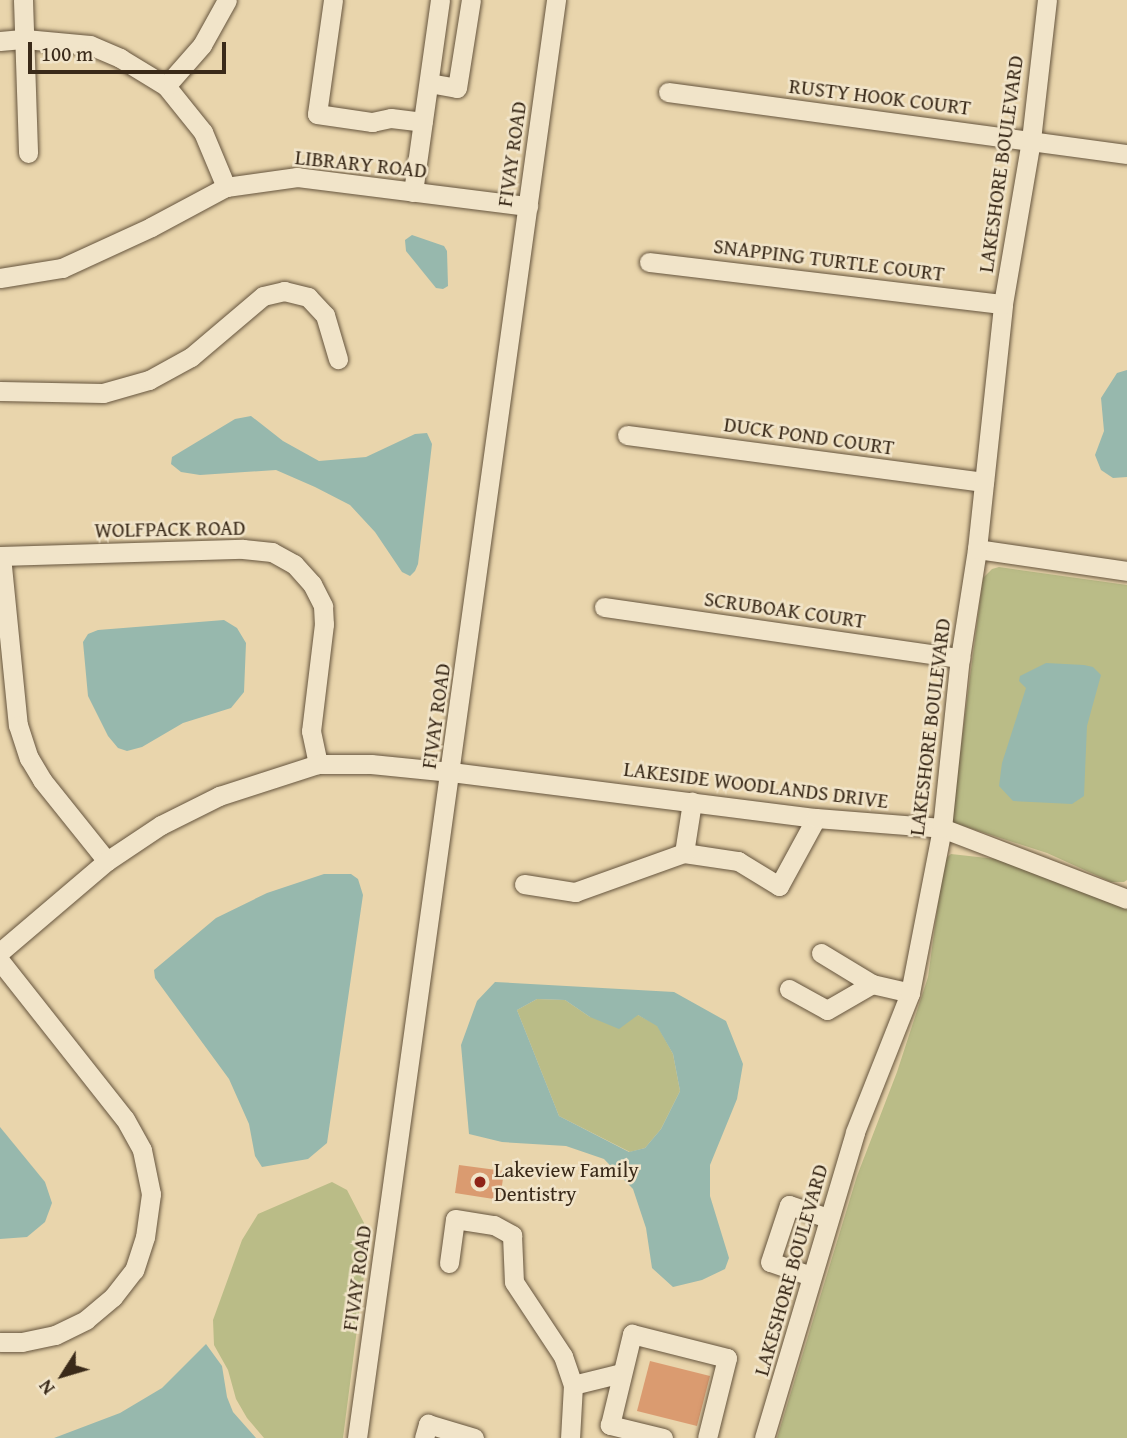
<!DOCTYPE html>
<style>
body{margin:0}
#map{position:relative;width:1127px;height:1438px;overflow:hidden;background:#e9d5ac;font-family:"Gentium Book Plus",serif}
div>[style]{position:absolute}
.green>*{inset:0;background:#babc87}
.water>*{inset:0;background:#97b8ad}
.building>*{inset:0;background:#da9b70}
.roads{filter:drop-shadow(0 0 2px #66553e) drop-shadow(0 0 2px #66553e)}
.minor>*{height:19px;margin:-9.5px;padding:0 9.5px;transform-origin:9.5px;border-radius:9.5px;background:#f1e4c9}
.dots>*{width:19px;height:19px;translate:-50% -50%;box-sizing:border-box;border:4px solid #f1e4c9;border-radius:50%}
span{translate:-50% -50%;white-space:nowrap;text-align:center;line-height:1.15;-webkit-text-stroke:5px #f1e4c9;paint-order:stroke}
.street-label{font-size:21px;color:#3a2a19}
.poi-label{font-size:21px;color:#3a2a19}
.left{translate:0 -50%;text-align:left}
.north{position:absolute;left:28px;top:1340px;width:70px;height:70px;-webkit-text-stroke:5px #f1e4c9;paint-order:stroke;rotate:233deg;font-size:19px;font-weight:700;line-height:28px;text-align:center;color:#3a2a19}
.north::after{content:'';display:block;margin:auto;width:24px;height:32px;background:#3a2a19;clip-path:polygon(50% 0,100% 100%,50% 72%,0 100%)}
.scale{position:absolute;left:28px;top:42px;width:198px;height:32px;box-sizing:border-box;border:4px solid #3a2a19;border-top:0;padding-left:9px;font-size:21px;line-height:24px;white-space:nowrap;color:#3a2a19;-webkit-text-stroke:5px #f1e4c9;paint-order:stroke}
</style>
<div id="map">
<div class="green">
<i style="clip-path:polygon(999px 567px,1127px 585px,1127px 880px,1124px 882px,1111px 882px,1047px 853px,951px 822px,983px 578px,992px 569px)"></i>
<i style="clip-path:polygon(951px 854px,1005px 860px,1127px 906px,1127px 1438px,777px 1438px,857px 1176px,897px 1072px,928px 977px,944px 860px)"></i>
<i style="clip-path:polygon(537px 999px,565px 1000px,590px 1017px,638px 1015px,657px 1025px,673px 1054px,680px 1091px,661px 1129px,645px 1148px,630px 1152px,559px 1116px,517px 1010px)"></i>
<i style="clip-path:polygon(332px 1182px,347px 1190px,364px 1223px,367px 1252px,343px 1438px,264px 1438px,247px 1418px,236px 1399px,228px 1370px,214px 1345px,213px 1320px,242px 1240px,258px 1214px)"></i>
</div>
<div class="water">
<i style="clip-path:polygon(412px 235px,444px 246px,447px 251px,448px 286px,443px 289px,436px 288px,406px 251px,405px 240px)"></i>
<i style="clip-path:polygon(1127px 370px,1127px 477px,1113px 478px,1101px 470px,1095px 455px,1104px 431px,1101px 398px,1117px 373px)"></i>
<i style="clip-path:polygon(251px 416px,283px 441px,319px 461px,366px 457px,415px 434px,427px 433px,432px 444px,418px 564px,415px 571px,410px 576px,402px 572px,375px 532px,350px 505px,315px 487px,276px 470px,200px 475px,181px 472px,171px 464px,172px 457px,235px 419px)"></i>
<i style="clip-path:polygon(224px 620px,237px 628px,246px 643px,244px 692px,231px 708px,183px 723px,142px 747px,127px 751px,118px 748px,108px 736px,88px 696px,83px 642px,88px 634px,98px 630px)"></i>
<i style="clip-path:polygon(1046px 663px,1084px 665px,1093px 667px,1101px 675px,1087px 726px,1084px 796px,1072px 804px,1013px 801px,999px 786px,1002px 763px,1026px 688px,1019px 681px,1020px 676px)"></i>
<i style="clip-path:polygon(324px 874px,351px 874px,358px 879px,363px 895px,327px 1143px,308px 1159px,262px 1167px,255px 1156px,249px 1124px,229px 1079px,155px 978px,154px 970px,216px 918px,267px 893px)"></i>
<i style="clip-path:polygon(evenodd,495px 982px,674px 992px,726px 1021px,743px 1064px,737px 1099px,710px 1165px,710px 1196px,729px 1258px,725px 1269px,702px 1280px,673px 1287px,652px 1268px,646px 1228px,633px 1189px,604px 1159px,566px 1146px,502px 1142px,469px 1134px,461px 1045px,477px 1001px,495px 982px,537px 999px,565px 1000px,590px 1017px,619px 1029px,638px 1015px,657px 1026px,673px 1054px,680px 1091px,661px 1129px,645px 1148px,629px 1152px,559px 1116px,517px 1010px,537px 999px)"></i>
<i style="clip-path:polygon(0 1127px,45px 1182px,52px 1203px,45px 1222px,27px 1237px,0 1239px)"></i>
<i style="clip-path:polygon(206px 1344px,222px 1366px,227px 1397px,233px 1412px,256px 1438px,54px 1438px,120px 1413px,162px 1388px)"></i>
</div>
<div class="building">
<i style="clip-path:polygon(459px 1165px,504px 1171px,500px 1200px,455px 1193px)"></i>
<i style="clip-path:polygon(650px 1361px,710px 1376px,697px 1426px,637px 1411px)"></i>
</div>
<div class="roads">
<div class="minor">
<i style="left:23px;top:0;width:153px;rotate:88.1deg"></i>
<i style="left:333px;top:0;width:115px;rotate:98deg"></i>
<i style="left:317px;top:114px;width:56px;rotate:8.3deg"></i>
<i style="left:372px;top:122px;width:19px;rotate:-12deg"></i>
<i style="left:391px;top:118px;width:32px;rotate:7deg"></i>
<i style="left:0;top:41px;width:25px;rotate:-5deg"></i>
<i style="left:25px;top:39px;width:65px;rotate:5.3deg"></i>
<i style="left:90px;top:45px;width:33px;rotate:23deg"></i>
<i style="left:120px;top:58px;width:54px;rotate:31.3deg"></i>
<i style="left:166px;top:86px;width:59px;rotate:51.2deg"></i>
<i style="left:203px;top:132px;width:60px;rotate:67.3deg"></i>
<i style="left:429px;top:83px;width:28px;rotate:10deg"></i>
<i style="left:457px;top:88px;width:89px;rotate:-81deg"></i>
<i style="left:166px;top:86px;width:55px;rotate:-48.7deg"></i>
<i style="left:202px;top:45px;width:51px;rotate:-60.9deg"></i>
<i style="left:668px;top:92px;width:463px;rotate:7.7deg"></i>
<i style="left:413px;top:192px;width:194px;rotate:-82deg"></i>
<i style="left:649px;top:262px;width:356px;rotate:6.8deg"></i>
<i style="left:0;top:278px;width:63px;rotate:-9.2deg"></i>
<i style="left:62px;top:268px;width:98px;rotate:-24.7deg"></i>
<i style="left:151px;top:227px;width:85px;rotate:-28.1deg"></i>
<i style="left:226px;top:187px;width:72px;rotate:-8deg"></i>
<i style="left:297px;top:177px;width:233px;rotate:7.2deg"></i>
<i style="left:0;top:391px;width:103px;rotate:1.1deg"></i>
<i style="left:103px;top:393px;width:48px;rotate:-15.8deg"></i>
<i style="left:149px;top:380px;width:48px;rotate:-28.7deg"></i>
<i style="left:191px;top:357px;width:94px;rotate:-40.3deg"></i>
<i style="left:263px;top:296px;width:22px;rotate:-13deg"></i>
<i style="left:284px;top:291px;width:25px;rotate:14deg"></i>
<i style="left:308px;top:297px;width:25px;rotate:47deg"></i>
<i style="left:325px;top:315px;width:46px;rotate:73.5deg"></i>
<i style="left:627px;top:435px;width:360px;rotate:7.5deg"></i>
<i style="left:977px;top:549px;width:152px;rotate:8.3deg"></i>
<i style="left:0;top:556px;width:243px;rotate:-1.7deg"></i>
<i style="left:243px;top:549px;width:29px;rotate:6deg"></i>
<i style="left:272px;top:552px;width:25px;rotate:29deg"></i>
<i style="left:294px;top:564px;width:27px;rotate:48deg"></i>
<i style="left:312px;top:584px;width:25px;rotate:63deg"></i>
<i style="left:323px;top:606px;width:18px;rotate:87deg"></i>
<i style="left:324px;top:624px;width:108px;rotate:96.9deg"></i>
<i style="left:311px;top:731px;width:34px;rotate:78deg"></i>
<i style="left:1px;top:556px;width:170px;rotate:84.3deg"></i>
<i style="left:18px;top:725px;width:35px;rotate:72deg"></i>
<i style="left:29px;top:758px;width:26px;rotate:59deg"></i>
<i style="left:42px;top:780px;width:104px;rotate:51.3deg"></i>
<i style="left:604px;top:607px;width:360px;rotate:8.2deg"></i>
<i style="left:684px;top:853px;width:55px;rotate:8.4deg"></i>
<i style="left:738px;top:861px;width:48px;rotate:31.4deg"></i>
<i style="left:779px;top:886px;width:77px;rotate:-61.4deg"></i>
<i style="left:524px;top:884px;width:52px;rotate:8.9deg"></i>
<i style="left:575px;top:892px;width:116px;rotate:-19.7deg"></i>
<i style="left:684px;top:853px;width:52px;rotate:-81.1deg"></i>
<i style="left:0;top:952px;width:140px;rotate:-40.4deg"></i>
<i style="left:107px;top:861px;width:65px;rotate:-33.7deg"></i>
<i style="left:161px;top:825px;width:65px;rotate:-26.6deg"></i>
<i style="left:219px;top:796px;width:104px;rotate:-17.9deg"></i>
<i style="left:318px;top:764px;width:53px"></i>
<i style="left:371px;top:764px;width:80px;rotate:5.7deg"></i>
<i style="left:451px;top:772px;width:368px;rotate:7.2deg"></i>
<i style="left:816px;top:818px;width:126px;rotate:4.5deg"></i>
<i style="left:942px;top:828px;width:198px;rotate:21deg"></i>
<i style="left:821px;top:953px;width:60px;rotate:31.3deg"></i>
<i style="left:872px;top:984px;width:39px;rotate:13deg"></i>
<i style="left:0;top:961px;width:201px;rotate:51.7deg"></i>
<i style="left:125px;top:1119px;width:35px;rotate:61deg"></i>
<i style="left:142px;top:1150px;width:45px;rotate:78.4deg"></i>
<i style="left:151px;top:1194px;width:43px;rotate:97.9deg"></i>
<i style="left:145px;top:1237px;width:35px;rotate:108deg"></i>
<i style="left:134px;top:1270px;width:34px;rotate:128deg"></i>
<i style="left:113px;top:1297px;width:35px;rotate:140deg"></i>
<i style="left:86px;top:1320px;width:34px;rotate:154deg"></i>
<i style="left:55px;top:1335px;width:34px;rotate:168deg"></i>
<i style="left:22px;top:1342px;width:22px;rotate:180deg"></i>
<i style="left:789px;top:989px;width:43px;rotate:28.9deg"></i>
<i style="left:827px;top:1010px;width:52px;rotate:-30deg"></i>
<i style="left:449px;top:1263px;width:44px;rotate:-82.2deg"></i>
<i style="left:455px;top:1219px;width:39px;rotate:9deg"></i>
<i style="left:494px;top:1225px;width:21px;rotate:29deg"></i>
<i style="left:512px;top:1235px;width:47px;rotate:87.6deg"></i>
<i style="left:514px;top:1282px;width:89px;rotate:56.5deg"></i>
<i style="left:563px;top:1356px;width:31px;rotate:71deg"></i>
<i style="left:573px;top:1385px;width:53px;rotate:93.2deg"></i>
<i style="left:811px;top:1276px;width:43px;rotate:-161.1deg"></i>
<i style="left:770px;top:1262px;width:60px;rotate:-71.6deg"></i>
<i style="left:789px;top:1205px;width:41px;rotate:18.4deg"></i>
<i style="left:573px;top:1385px;width:50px;rotate:-13.8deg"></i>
<i style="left:357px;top:1438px;width:1452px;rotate:-82.12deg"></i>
<i style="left:424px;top:1438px;width:15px;rotate:-74deg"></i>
<i style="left:428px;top:1424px;width:48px;rotate:16.9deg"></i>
<i style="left:663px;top:1438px;width:55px;rotate:-166.2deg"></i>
<i style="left:610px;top:1425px;width:94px;rotate:-76.4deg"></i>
<i style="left:632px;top:1334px;width:98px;rotate:14.2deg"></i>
<i style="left:727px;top:1358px;width:82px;rotate:104deg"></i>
<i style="left:764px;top:1438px;width:319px;rotate:-73.4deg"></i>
<i style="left:855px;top:1132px;width:149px;rotate:-68.4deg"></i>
<i style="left:910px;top:993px;width:168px;rotate:-79deg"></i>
<i style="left:942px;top:828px;width:171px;rotate:-84deg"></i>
<i style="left:960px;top:658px;width:110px;rotate:-81.1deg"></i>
<i style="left:977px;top:549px;width:246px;rotate:-83.9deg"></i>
<i style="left:1003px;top:304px;width:166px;rotate:-80.3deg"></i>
<i style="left:1031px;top:140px;width:141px;rotate:-83.5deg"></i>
</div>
</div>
<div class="dots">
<i style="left:480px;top:1182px;background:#8f2418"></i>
</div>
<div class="street-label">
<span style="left:880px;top:97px;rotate:7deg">RUSTY HOOK COURT</span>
<span style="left:512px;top:154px;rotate:-82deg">FIVAY ROAD</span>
<span style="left:361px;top:164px;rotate:6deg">LIBRARY ROAD</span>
<span style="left:1001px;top:164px;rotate:-82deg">LAKESHORE BOULEVARD</span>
<span style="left:829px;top:260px;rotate:7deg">SNAPPING TURTLE COURT</span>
<span style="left:809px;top:436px;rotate:8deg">DUCK POND COURT</span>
<span style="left:170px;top:529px;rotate:-1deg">WOLFPACK ROAD</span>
<span style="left:785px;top:610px;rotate:8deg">SCRUBOAK COURT</span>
<span style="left:436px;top:716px;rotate:-82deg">FIVAY ROAD</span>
<span style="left:930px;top:727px;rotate:-83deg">LAKESHORE BOULEVARD</span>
<span style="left:756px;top:785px;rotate:7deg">LAKESIDE WOODLANDS DRIVE</span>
<span style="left:791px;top:1270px;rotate:-74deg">LAKESHORE BOULEVARD</span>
<span style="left:357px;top:1278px;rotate:-82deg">FIVAY ROAD</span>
</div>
<div class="poi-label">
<span class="left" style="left:494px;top:1182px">Lakeview Family<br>Dentistry</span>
</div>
<div class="north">N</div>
<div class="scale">100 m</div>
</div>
